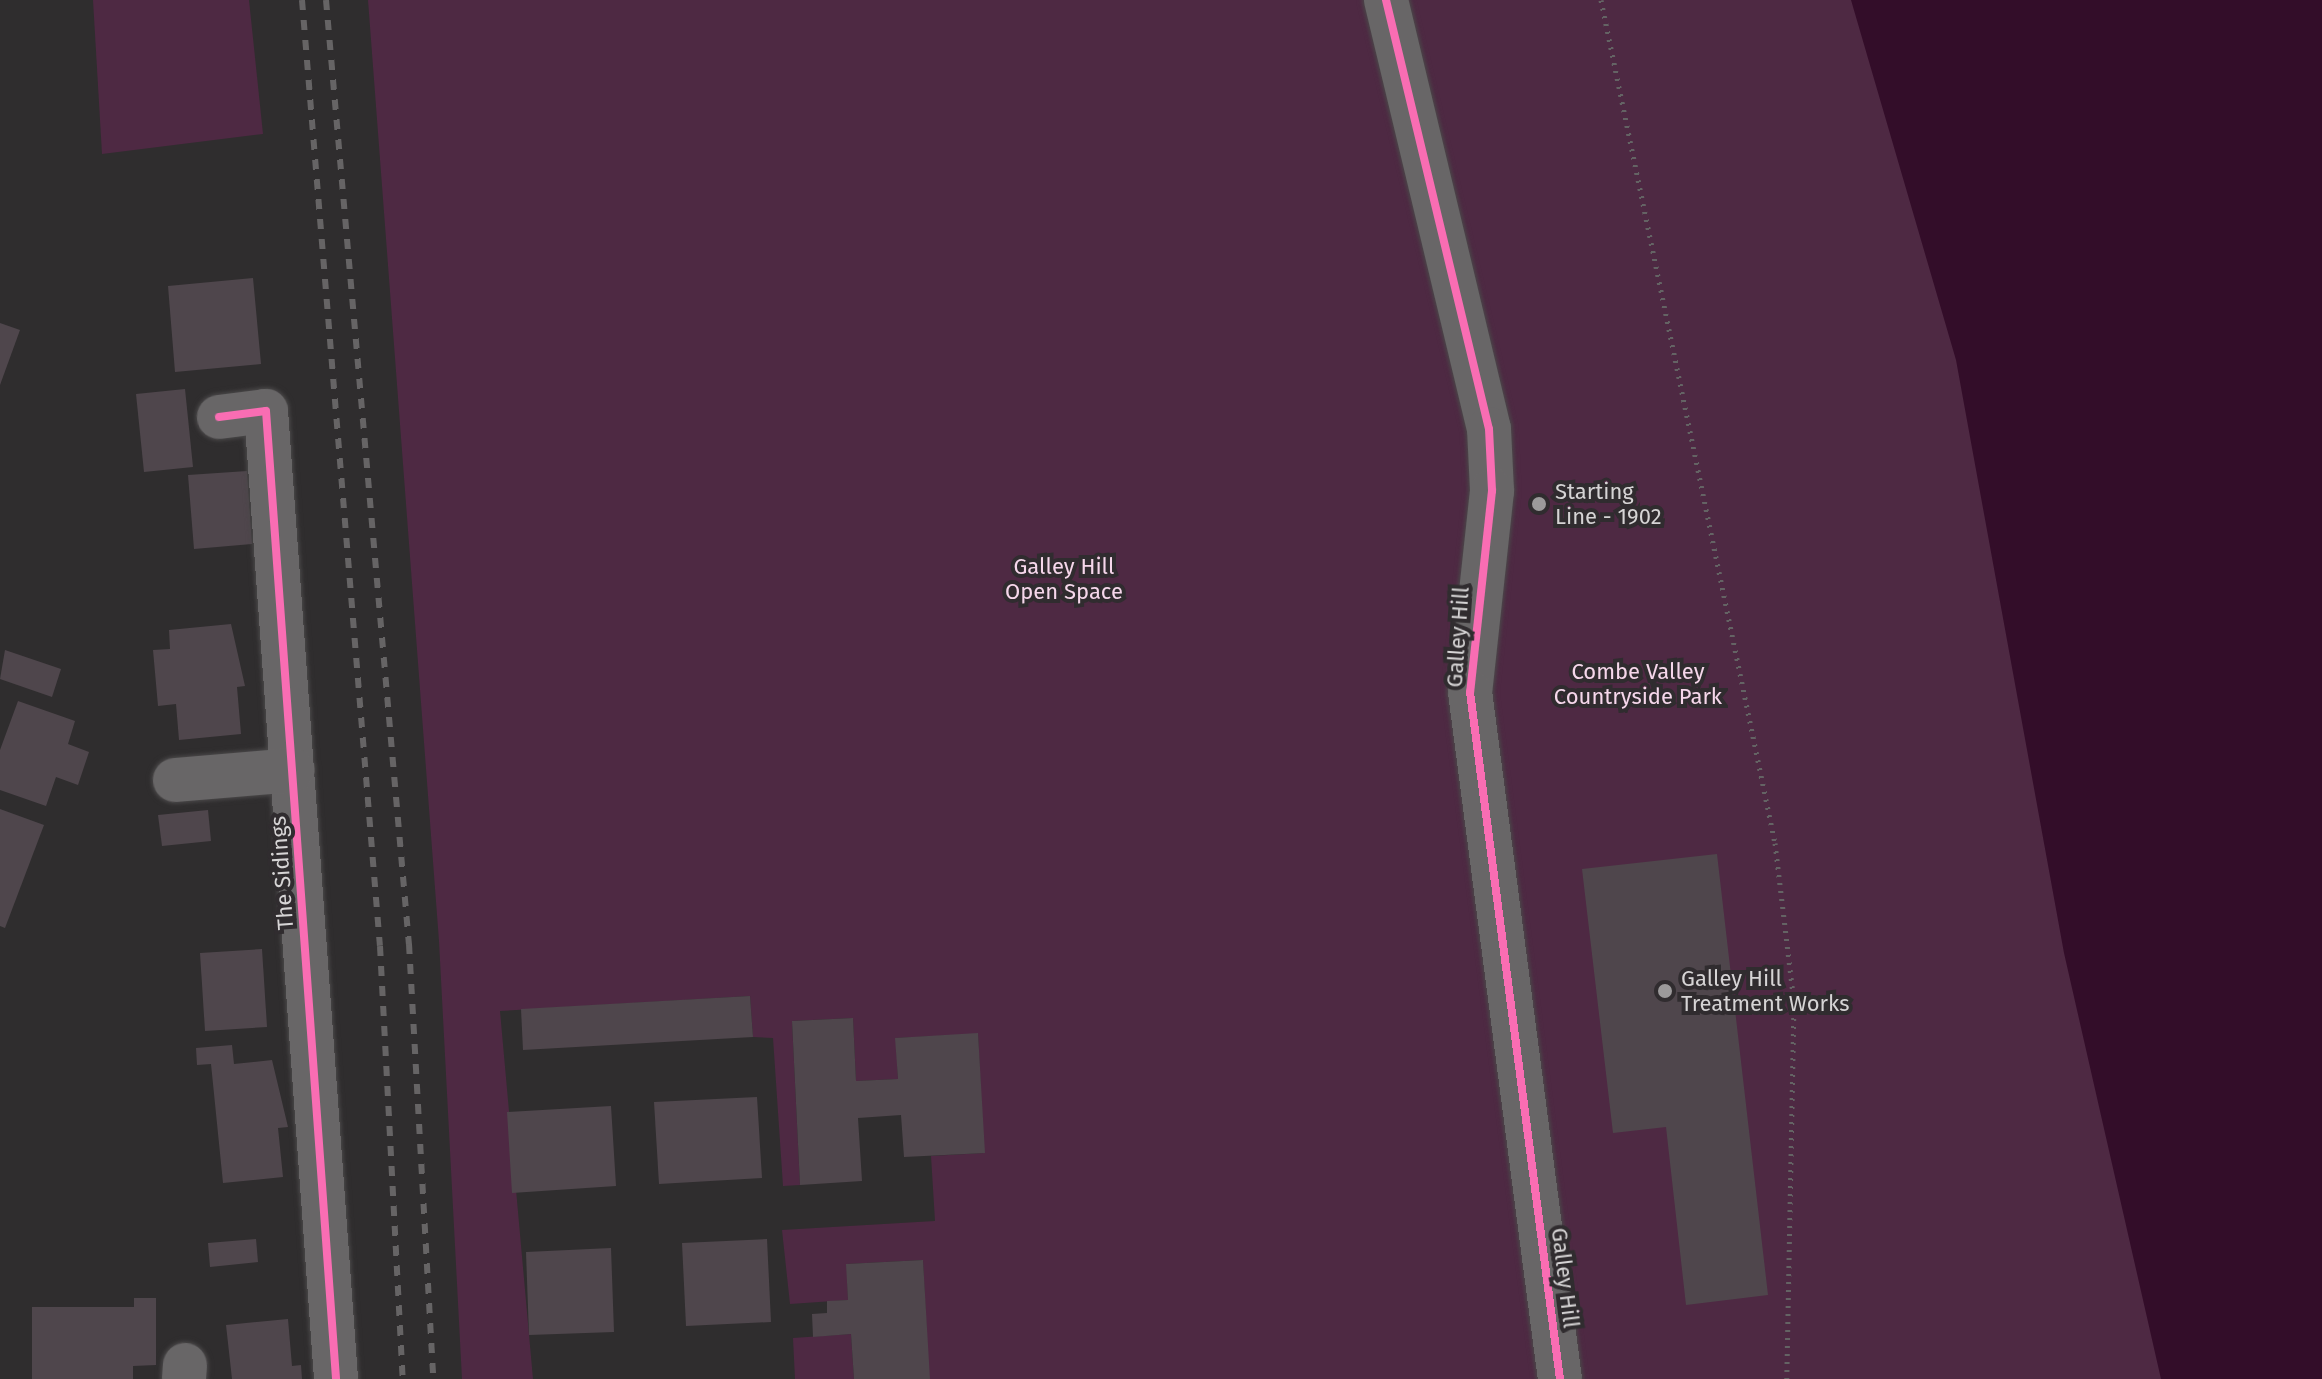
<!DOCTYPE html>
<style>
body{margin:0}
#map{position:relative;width:2322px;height:1379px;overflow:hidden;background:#2f2d2e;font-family:"Fira Sans",sans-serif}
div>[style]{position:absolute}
.green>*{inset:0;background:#4e2943}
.water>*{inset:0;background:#330d29}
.building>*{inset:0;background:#4f464c}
.path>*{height:5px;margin-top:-2.5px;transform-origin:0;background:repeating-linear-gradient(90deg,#646364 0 2px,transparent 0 8px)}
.roads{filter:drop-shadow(0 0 2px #4a4849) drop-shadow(0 0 2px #4a4849)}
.minor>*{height:44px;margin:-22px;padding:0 22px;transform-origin:22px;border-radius:22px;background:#686667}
.rail>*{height:6px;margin-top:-3px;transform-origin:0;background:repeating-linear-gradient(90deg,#666465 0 10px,transparent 0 20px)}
.cycleway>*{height:8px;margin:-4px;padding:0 4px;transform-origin:4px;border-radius:4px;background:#f96db3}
.dots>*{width:22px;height:22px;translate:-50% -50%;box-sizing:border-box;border:4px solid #302c2f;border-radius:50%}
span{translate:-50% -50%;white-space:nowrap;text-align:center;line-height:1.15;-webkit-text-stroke:8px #302c2f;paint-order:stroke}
.poi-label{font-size:22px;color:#d6d4d5}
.left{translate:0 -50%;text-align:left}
.park-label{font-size:22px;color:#f6d7eb}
.street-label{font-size:22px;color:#d6d4d5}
</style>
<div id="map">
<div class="green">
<i style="clip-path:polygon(93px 0,249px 0,263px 134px,102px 154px)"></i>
<i style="clip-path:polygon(368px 0,2322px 0,2322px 1379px,929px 1379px,923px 1260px,847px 1264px,848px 1300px,790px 1304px,782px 1230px,935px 1221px,931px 1156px,984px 1153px,978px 1034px,896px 1038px,898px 1079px,856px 1081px,853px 1018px,792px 1021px,800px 1185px,783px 1186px,773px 1038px,753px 1037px,750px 996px,500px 1011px,533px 1379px,462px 1379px,439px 941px)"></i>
<i style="clip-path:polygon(851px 1334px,854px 1379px,795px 1379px,793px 1338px)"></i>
</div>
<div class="water">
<i style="clip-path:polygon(1851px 0,2322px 0,2322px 1379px,2161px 1379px,2064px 953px,1956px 360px)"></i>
</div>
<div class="building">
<i style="clip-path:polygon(253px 278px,261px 364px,175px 372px,168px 286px)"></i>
<i style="clip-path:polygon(0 323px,20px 330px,0 385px)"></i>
<i style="clip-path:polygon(185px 389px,193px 467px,144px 472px,136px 394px)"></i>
<i style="clip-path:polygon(247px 471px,252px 544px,194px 549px,188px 475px)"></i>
<i style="clip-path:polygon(231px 624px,245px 686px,237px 687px,241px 734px,179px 740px,176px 704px,158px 706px,153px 650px,170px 649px,169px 630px)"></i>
<i style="clip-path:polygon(5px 650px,61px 669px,52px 697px,0 679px)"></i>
<i style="clip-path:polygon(18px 701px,75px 721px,68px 744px,89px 752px,78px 785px,56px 777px,46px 806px,0 790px,0 750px)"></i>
<i style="clip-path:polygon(0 809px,44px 825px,5px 928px,0 926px)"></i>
<i style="clip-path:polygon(208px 810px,211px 841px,162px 846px,158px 815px)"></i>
<i style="clip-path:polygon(1717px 854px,1768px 1295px,1686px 1305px,1666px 1127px,1613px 1133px,1582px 869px)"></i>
<i style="clip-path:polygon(262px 949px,267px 1027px,205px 1031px,200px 953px)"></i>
<i style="clip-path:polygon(750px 996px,753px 1037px,523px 1050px,521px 1009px)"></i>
<i style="clip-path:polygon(853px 1018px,856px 1081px,898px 1079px,895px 1038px,978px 1033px,985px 1153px,904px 1157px,901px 1115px,858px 1118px,862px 1181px,800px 1185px,792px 1021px)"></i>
<i style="clip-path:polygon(232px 1045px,234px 1064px,272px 1060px,288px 1127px,278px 1128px,283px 1177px,223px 1183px,211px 1064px,197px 1065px,196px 1048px)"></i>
<i style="clip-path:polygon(757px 1097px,762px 1178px,659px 1184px,654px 1102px)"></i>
<i style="clip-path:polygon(611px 1106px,616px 1186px,512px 1193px,507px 1112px)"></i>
<i style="clip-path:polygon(256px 1239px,258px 1262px,210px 1267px,208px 1243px)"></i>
<i style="clip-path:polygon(767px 1239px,771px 1322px,686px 1326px,682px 1243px)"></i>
<i style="clip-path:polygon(611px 1248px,614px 1332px,529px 1335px,526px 1252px)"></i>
<i style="clip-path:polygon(923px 1260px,930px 1379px,854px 1379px,851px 1334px,813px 1337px,812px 1314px,827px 1313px,827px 1301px,848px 1300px,846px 1264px)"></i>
<i style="clip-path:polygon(134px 1298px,156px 1298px,156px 1365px,133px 1366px,133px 1379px,32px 1379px,32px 1307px,134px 1307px)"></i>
<i style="clip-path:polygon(288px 1319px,292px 1366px,301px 1365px,302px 1379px,232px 1379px,226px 1325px)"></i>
</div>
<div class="path">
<i style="left:1601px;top:0;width:861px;rotate:78.34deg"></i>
<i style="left:1775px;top:843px;width:160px;rotate:83.2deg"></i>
<i style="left:1794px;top:1002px;width:377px;rotate:91.1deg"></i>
</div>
<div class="roads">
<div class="minor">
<i style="left:1386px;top:0;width:441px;rotate:76.5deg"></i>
<i style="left:1489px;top:429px;width:62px;rotate:87.2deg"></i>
<i style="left:1492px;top:491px;width:202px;rotate:96.2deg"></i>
<i style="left:1470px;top:692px;width:693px;rotate:82.54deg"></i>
<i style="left:219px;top:417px;width:47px;rotate:-7.3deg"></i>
<i style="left:266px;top:411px;width:971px;rotate:85.86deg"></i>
<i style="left:175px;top:780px;width:118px;rotate:-4.8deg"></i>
<i style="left:184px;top:1379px;width:14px;rotate:-86deg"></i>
</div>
</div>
<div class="rail">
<i style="left:302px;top:0;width:949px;rotate:85.29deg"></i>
<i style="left:380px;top:946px;width:434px;rotate:87deg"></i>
<i style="left:326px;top:0;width:948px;rotate:84.98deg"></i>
<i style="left:409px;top:944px;width:436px;rotate:86.8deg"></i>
</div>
<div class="cycleway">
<i style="left:1386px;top:0;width:441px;rotate:76.5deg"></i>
<i style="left:1489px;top:429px;width:62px;rotate:87.2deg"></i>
<i style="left:1492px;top:491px;width:202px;rotate:96.2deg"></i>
<i style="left:1470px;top:692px;width:693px;rotate:82.54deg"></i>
<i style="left:219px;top:417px;width:47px;rotate:-7.3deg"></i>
<i style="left:266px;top:411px;width:971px;rotate:85.86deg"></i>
</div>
<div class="dots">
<i style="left:1539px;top:504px;background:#9c9a9b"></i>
<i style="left:1665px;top:991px;background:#9c9a9b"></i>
</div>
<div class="poi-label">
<span class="left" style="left:1555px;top:504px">Starting<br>Line - 1902</span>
<span class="left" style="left:1681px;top:991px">Galley Hill<br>Treatment Works</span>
</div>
<div class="park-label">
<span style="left:1064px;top:579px">Galley Hill<br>Open Space</span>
<span style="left:1638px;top:684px">Combe Valley<br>Countryside Park</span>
</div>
<div class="street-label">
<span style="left:1458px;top:637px;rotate:-86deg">Galley Hill</span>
<span style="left:282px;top:873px;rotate:-94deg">The Sidings</span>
<span style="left:1565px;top:1278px;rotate:83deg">Galley Hill</span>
</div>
</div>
